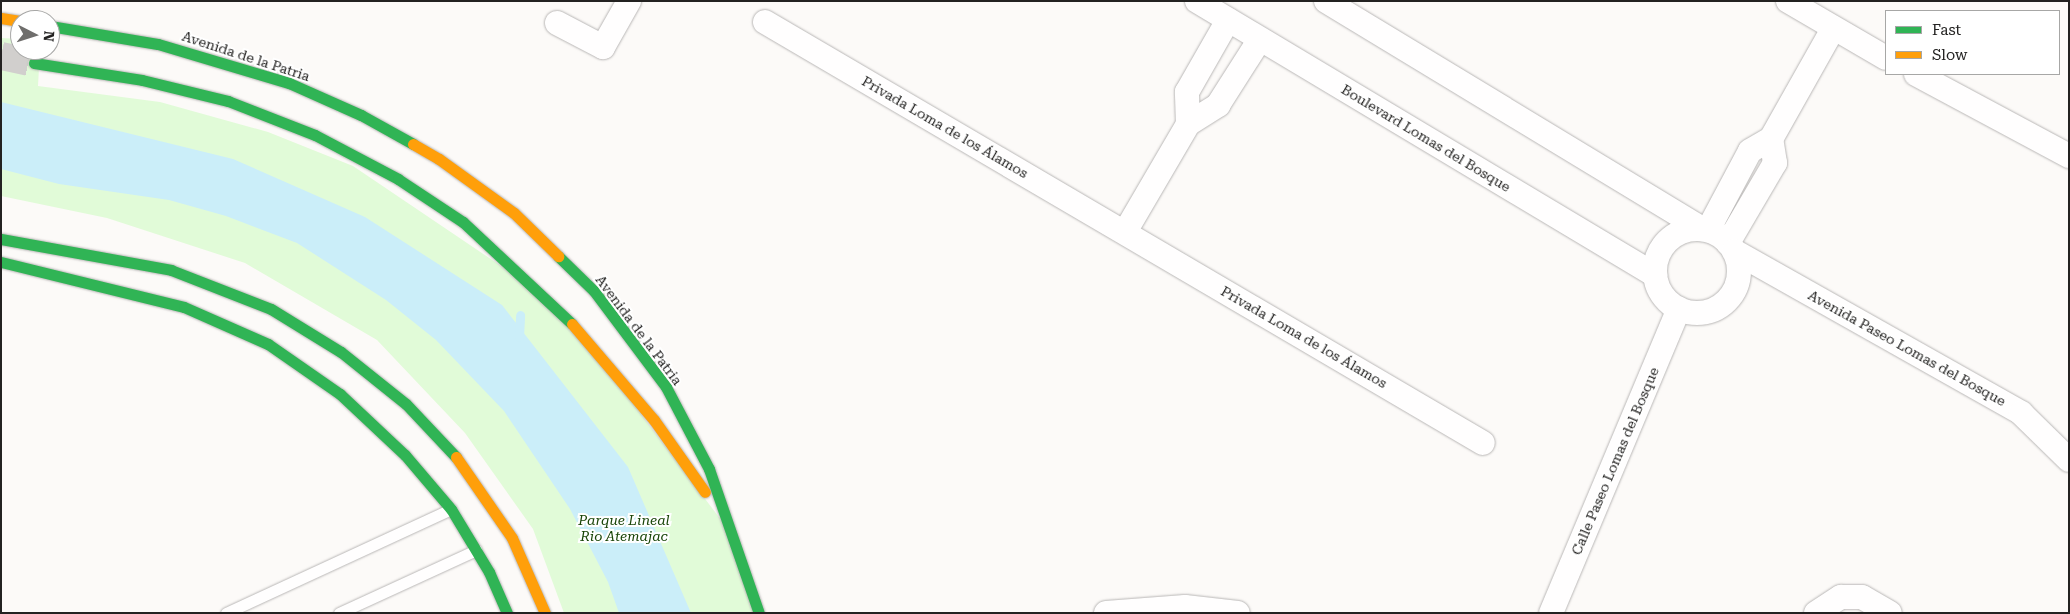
<!DOCTYPE html>
<meta charset="utf-8">
<style>
body{margin:0}
#map{position:relative;width:2070px;height:614px;overflow:hidden;background:#fcfaf8;font-family:"Roboto Serif",serif}
div>[style]{position:absolute}
.green>*{inset:0;background:#e1fbd8}
.water>*{inset:0;background:#cbeef9}
.stream>*{height:9px;margin:-4.5px;padding:0 4.5px;transform-origin:4.5px;border-radius:4.5px;background:#cbeef9}
.primary-tunnel>*{height:28px;margin-top:-14px;transform-origin:0;background:repeating-linear-gradient(90deg,#d1cfcd 0 28px,transparent 0 42px)}
.roads{filter:drop-shadow(0 0 1px #b9b7b6) drop-shadow(0 0 1px #b9b7b6)}
.lane>*{height:11px;margin:-5.5px;padding:0 5.5px;transform-origin:5.5px;border-radius:5.5px;background:#fffefe}
.street>*{height:24px;margin:-12px;padding:0 12px;transform-origin:12px;border-radius:12px;background:#fffefe}
.street>.ring{margin:-12px;padding:0;box-sizing:content-box;background:none;border:24px solid #fffefe;border-radius:50%}
.fast>*{height:11px;margin:-5.5px;padding:0 5.5px;transform-origin:5.5px;border-radius:5.5px;background:#30b455}
.slow>*{height:11px;margin:-5.5px;padding:0 5.5px;transform-origin:5.5px;border-radius:5.5px;background:#ff9f0a}
span{translate:-50% -50%;white-space:nowrap;text-align:center;line-height:1.15;-webkit-text-stroke:4px #fff;paint-order:stroke}
.street-label{font-size:14px;color:#232221}
.park-label{font-size:14px;color:#194508;font-style:italic}
.frame{position:absolute;inset:0;border:2px solid #232221;pointer-events:none}
.legend{position:absolute;left:1885px;top:10px;width:175px;height:65px;box-sizing:border-box;background:#fff;border:1px solid #a7a7a6;margin:0;padding:6px 9px;list-style:none;font-size:15px;color:#232221}
.legend li{display:flex;align-items:center;gap:10px;height:25px}
.legend b{width:25px;border:1px solid #a7a7a6}
.north{position:absolute;left:10px;top:10px;width:50px;height:50px;box-sizing:border-box;background:#fff;border:1px solid #a7a7a6;border-radius:50%;rotate:95deg;font-size:14px;font-weight:700;line-height:20px;text-align:center;color:#232221}
.north::after{content:'';display:block;margin:auto;width:18px;height:22px;background:#6f6e6c;clip-path:polygon(50% 0,100% 100%,50% 72%,0 100%)}
</style>
<div id="map">
<div class="green">
<i style="clip-path:polygon(1px 38px,20px 39px,20px 50px,40px 50px,38px 86px,160px 102px,268px 132px,353px 166px,507px 270px,580px 334px,734px 537px,755px 613px,564px 613px,533px 529px,465px 433px,377px 340px,245px 263px,107px 218px,1px 196px)"></i>
</div>
<div class="water">
<i style="clip-path:polygon(1px 102px,233px 159px,365px 217px,502px 305px,628px 467px,691px 613px,619px 613px,608px 582px,570px 509px,504px 411px,436px 340px,386px 300px,297px 243px,226px 216px,169px 200px,59px 184px,1px 169px)"></i>
</div>
<div class="stream">
<i style="left:519px;top:337px;width:22px;rotate:-87deg"></i>
</div>
<div class="primary-tunnel">
<i style="left:1px;top:56px;width:34px;rotate:12deg"></i>
</div>
<div class="roads">
<div class="lane">
<i style="left:226px;top:613px;width:248px;rotate:-24.8deg"></i>
<i style="left:339px;top:613px;width:151px;rotate:-24.7deg"></i>
</div>
<div class="street">
<i style="left:1197px;top:1px;width:534px;rotate:30.89deg"></i>
<i style="left:1326px;top:1px;width:441px;rotate:31.2deg"></i>
<i style="left:1788px;top:1px;width:113px;rotate:30.2deg"></i>
<i style="left:765px;top:22px;width:832px;rotate:30.39deg"></i>
<i style="left:557px;top:23px;width:52px;rotate:27.6deg"></i>
<i style="left:603px;top:47px;width:53px;rotate:-60.5deg"></i>
<i style="left:1916px;top:74px;width:174px;rotate:28.2deg"></i>
<i style="left:1188px;top:124px;width:32px;rotate:-92deg"></i>
<i style="left:1187px;top:92px;width:83px;rotate:-60.3deg"></i>
<i class="ring" style="left:1655px;top:229px;width:60px;height:60px"></i>
<i style="left:1708px;top:230px;width:89px;rotate:-62deg"></i>
<i style="left:1750px;top:151px;width:24px;rotate:-30deg"></i>
<i style="left:1771px;top:139px;width:126px;rotate:-60.6deg"></i>
<i style="left:1125px;top:232px;width:125px;rotate:-59.7deg"></i>
<i style="left:1188px;top:124px;width:36px;rotate:-32deg"></i>
<i style="left:1218px;top:105px;width:78px;rotate:-57.5deg"></i>
<i style="left:1728px;top:243px;width:93px;rotate:-59.6deg"></i>
<i style="left:1775px;top:163px;width:24px;rotate:-99deg"></i>
<i style="left:1734px;top:251px;width:330px;rotate:29.4deg"></i>
<i style="left:2021px;top:413px;width:67px;rotate:44.4deg"></i>
<i style="left:1106px;top:613px;width:79px;rotate:-4.3deg"></i>
<i style="left:1185px;top:607px;width:53px;rotate:6.5deg"></i>
<i style="left:1551px;top:613px;width:330px;rotate:-67.2deg"></i>
<i style="left:1816px;top:613px;width:30px;rotate:-33deg"></i>
<i style="left:1841px;top:597px;width:21px"></i>
<i style="left:1862px;top:597px;width:32px;rotate:30deg"></i>
</div>
<div class="fast">
<i style="left:50px;top:26px;width:109px;rotate:9.5deg"></i>
<i style="left:158px;top:44px;width:137px;rotate:16.6deg"></i>
<i style="left:289px;top:83px;width:79px;rotate:24deg"></i>
<i style="left:361px;top:115px;width:60px;rotate:29.1deg"></i>
<i style="left:34px;top:63px;width:109px;rotate:8.9deg"></i>
<i style="left:142px;top:80px;width:89px;rotate:13.7deg"></i>
<i style="left:228px;top:101px;width:93px;rotate:21.3deg"></i>
<i style="left:315px;top:135px;width:94px;rotate:27.9deg"></i>
<i style="left:398px;top:179px;width:78px;rotate:33.5deg"></i>
<i style="left:463px;top:222px;width:149px;rotate:43.1deg"></i>
<i style="left:1px;top:239px;width:173px;rotate:10.3deg"></i>
<i style="left:171px;top:270px;width:107px;rotate:21.3deg"></i>
<i style="left:271px;top:309px;width:82px;rotate:31.6deg"></i>
<i style="left:341px;top:352px;width:83px;rotate:38.7deg"></i>
<i style="left:406px;top:404px;width:73px;rotate:46.7deg"></i>
<i style="left:558px;top:256px;width:50px;rotate:44.2deg"></i>
<i style="left:594px;top:291px;width:120px;rotate:53.1deg"></i>
<i style="left:666px;top:387px;width:93px;rotate:62.3deg"></i>
<i style="left:709px;top:469px;width:152px;rotate:70.9deg"></i>
<i style="left:1px;top:262px;width:188px;rotate:13.8deg"></i>
<i style="left:184px;top:307px;width:92px;rotate:23.8deg"></i>
<i style="left:268px;top:344px;width:88px;rotate:34.8deg"></i>
<i style="left:340px;top:394px;width:89px;rotate:43.2deg"></i>
<i style="left:405px;top:455px;width:71px;rotate:49.6deg"></i>
<i style="left:451px;top:509px;width:74px;rotate:58.9deg"></i>
<i style="left:489px;top:572px;width:45px;rotate:66.3deg"></i>
</div>
<div class="slow">
<i style="left:1px;top:18px;width:19px;rotate:9deg"></i>
<i style="left:413px;top:144px;width:30px;rotate:30deg"></i>
<i style="left:439px;top:159px;width:92px;rotate:35.8deg"></i>
<i style="left:514px;top:213px;width:62px;rotate:44.3deg"></i>
<i style="left:572px;top:324px;width:126px;rotate:49.5deg"></i>
<i style="left:654px;top:420px;width:88px;rotate:54.7deg"></i>
<i style="left:456px;top:457px;width:98px;rotate:55.3deg"></i>
<i style="left:512px;top:538px;width:82px;rotate:66.3deg"></i>
</div>
</div>
<div class="street-label">
<span style="left:246px;top:56px;rotate:18deg">Avenida de la Patria</span>
<span style="left:945px;top:127px;rotate:30deg">Privada Loma de los Álamos</span>
<span style="left:1426px;top:138px;rotate:31deg">Boulevard Lomas del Bosque</span>
<span style="left:639px;top:330px;rotate:53deg">Avenida de la Patria</span>
<span style="left:1304px;top:337px;rotate:30deg">Privada Loma de los Álamos</span>
<span style="left:1907px;top:348px;rotate:29deg">Avenida Paseo Lomas del Bosque</span>
<span style="left:1615px;top:461px;rotate:-67deg">Calle Paseo Lomas del Bosque</span>
</div>
<div class="park-label">
<span style="left:624px;top:528px">Parque Lineal<br>Rio Atemajac</span>
</div>
<div class="frame"></div>
<ul class="legend">
<li><b style="height:6px;background:#30b455"></b>Fast</li>
<li><b style="height:6px;background:#ff9f0a"></b>Slow</li>
</ul>
<div class="north">N</div>
</div>
